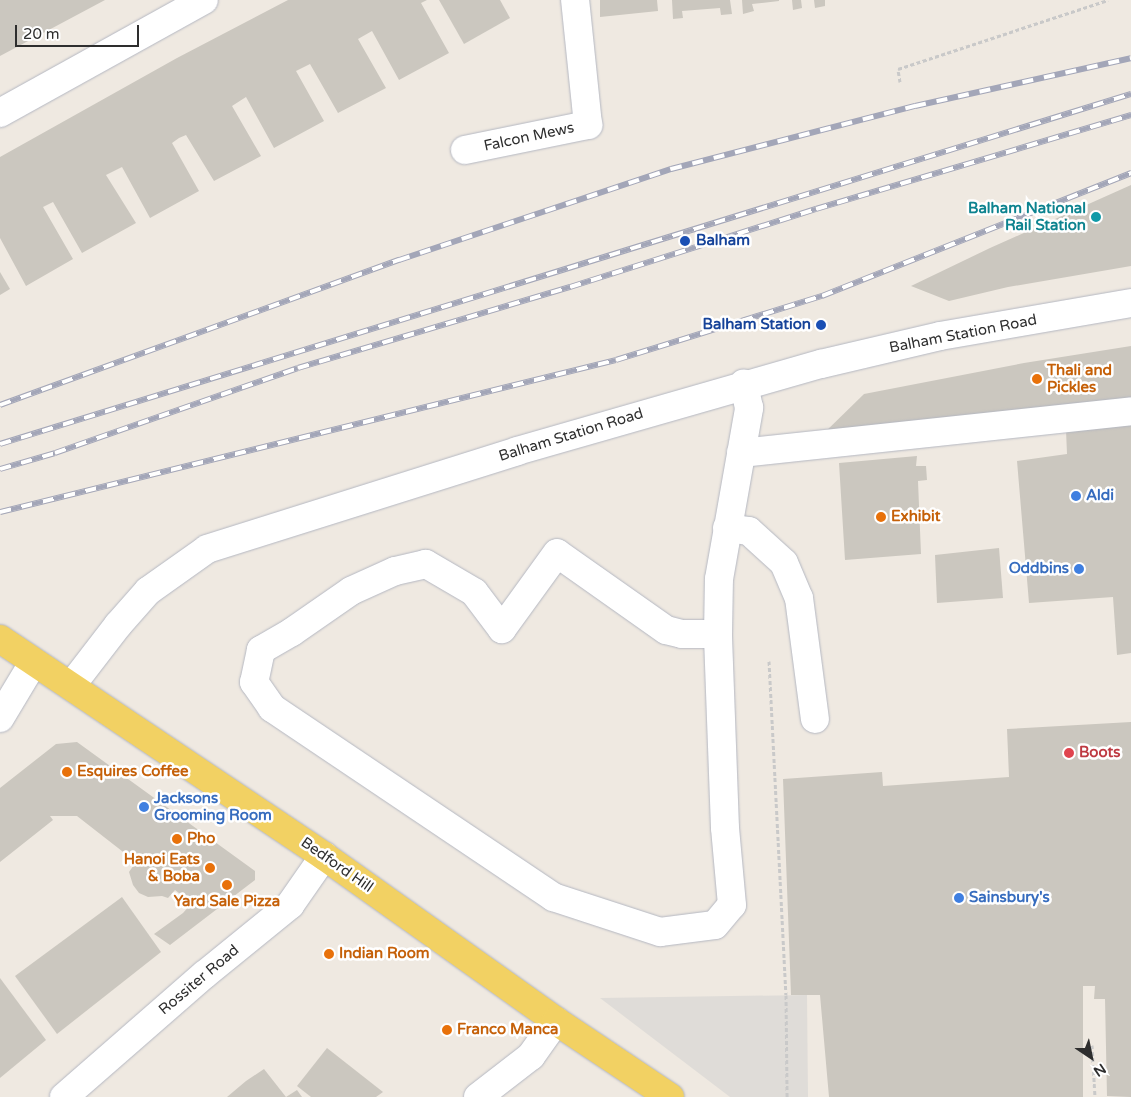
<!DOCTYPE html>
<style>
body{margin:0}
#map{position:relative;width:1131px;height:1097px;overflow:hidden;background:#efe9e1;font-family:"Varela Round",sans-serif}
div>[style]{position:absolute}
.plaza>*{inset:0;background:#dfdcd8}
.building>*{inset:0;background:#cbc7bf}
.path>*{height:3px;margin-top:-1.5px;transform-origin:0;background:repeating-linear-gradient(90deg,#c9c9c9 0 4px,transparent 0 6.5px)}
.roads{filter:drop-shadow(0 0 1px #b4b7c1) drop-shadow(0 0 1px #b4b7c1)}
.minor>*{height:28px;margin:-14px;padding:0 14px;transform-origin:14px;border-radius:14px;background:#fff}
.major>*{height:28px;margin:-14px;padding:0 14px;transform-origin:14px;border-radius:14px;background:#f2d163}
.rail>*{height:5.5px;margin-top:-2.75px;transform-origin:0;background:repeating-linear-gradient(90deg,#fff 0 11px,#a3a6b8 0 22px);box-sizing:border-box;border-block:1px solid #a3a6b8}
.dots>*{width:14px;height:14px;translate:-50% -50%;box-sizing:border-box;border:2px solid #fff;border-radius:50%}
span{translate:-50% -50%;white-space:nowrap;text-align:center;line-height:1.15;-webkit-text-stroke:5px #fff;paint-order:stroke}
.street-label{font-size:15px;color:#2e2e2e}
.culture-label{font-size:15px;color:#0d838f;font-weight:700}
.right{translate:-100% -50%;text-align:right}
.transit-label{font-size:15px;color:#164399;font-weight:700}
.left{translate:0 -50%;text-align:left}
.food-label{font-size:15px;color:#c56008;font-weight:700}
.shop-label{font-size:15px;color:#366cbe;font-weight:700}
.health-label{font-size:15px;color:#be3a42;font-weight:700}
.north{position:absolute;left:1066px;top:1032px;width:50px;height:50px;-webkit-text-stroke:4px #fff;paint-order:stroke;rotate:146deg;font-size:14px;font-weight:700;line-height:20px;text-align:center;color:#2e2e2e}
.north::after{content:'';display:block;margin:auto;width:18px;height:22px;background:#2e2e2e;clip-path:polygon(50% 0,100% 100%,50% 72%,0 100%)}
.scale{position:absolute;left:15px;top:25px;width:124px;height:22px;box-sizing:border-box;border:2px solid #2e2e2e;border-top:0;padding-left:6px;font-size:15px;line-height:18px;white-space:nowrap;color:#2e2e2e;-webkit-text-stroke:4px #fff;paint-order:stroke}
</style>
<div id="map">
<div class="plaza">
<i style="clip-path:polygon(807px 995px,808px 1097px,730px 1097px,600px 998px)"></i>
</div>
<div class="building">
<i style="clip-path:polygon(0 0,105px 0,0 56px)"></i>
<i style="clip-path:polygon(288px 0,427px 0,421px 3px,449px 53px,399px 80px,372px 31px,358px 39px,386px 88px,338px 113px,310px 64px,296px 71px,324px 121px,274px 148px,246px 97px,232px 106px,261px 156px,214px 181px,186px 135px,179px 138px,172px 143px,199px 191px,150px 218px,122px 167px,106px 175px,136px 223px,82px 253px,53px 202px,43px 207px,73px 259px,26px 286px,0 238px,0 157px,177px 58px)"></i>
<i style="clip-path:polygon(439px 0,500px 0,510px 18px,464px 44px)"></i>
<i style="clip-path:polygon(600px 0,657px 0,658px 11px,600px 17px)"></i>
<i style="clip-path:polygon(672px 0,730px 0,732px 14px,721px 15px,720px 8px,682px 11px,683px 18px,673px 19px)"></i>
<i style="clip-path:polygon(742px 0,779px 0,779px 1px,752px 4px,754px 11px,743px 14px)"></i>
<i style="clip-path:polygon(792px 0,801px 0,802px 8px,793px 10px)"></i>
<i style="clip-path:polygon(814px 0,825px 0,825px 6px,815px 8px)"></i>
<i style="clip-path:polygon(1131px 185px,1131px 266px,1008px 287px,949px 301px,911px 286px,990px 248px)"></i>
<i style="clip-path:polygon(0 272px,10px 289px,0 295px)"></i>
<i style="clip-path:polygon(1131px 346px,1131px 406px,820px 437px,864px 394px,1024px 363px)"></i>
<i style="clip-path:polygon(1131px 424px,1131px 653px,1117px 655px,1113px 597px,1029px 603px,1017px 461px,1067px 454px,1066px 430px)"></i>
<i style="clip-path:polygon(917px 456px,916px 466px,926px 466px,927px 480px,918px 481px,921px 554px,845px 560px,839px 463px)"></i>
<i style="clip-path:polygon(999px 548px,1003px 598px,937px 603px,935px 555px)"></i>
<i style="clip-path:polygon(1131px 722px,1131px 1097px,1107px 1096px,1105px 999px,1094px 999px,1095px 986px,1083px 986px,1083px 1097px,829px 1097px,820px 995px,791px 995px,783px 779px,882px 772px,883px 786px,1009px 777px,1007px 729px)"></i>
<i style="clip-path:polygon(77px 742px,255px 871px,255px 880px,170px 945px,154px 934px,183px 913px,192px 903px,175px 890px,168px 898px,162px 896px,148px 897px,139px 893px,133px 885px,129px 872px,136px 862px,77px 816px,50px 816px,53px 820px,0 862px,0 788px,56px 744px)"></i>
<i style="clip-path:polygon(122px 897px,161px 952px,57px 1034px,15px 976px)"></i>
<i style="clip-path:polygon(0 978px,46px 1040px,0 1078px)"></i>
<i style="clip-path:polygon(327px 1048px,383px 1092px,376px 1097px,311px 1097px,297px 1086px)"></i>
<i style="clip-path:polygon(264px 1069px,286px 1097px,227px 1097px,246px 1081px)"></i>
<i style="clip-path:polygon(297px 1090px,302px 1097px,286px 1097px)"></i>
</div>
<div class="path">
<i style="left:900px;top:82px;width:13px;rotate:-99deg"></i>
<i style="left:898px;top:69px;width:221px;rotate:-18.2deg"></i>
<i style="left:769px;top:661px;width:334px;rotate:87.1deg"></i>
<i style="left:786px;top:995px;width:102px;rotate:89.4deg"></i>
<i style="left:1092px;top:1045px;width:52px;rotate:86.7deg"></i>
</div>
<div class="roads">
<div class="minor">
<i style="left:0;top:113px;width:233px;rotate:-29deg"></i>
<i style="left:465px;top:150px;width:126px;rotate:-11.5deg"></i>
<i style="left:588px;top:125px;width:126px;rotate:-95.9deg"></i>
<i style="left:741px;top:453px;width:392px;rotate:-6.1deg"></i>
<i style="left:727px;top:528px;width:22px;rotate:8deg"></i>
<i style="left:749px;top:531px;width:47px;rotate:42.4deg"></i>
<i style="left:784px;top:563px;width:38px;rotate:67deg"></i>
<i style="left:799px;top:598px;width:122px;rotate:82.5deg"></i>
<i style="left:718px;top:634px;width:36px;rotate:180deg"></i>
<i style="left:682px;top:634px;width:16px;rotate:-166deg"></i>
<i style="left:666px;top:630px;width:133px;rotate:-144.8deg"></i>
<i style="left:557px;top:553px;width:94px;rotate:125.9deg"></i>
<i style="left:502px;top:629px;width:46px;rotate:-127.1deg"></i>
<i style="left:474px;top:592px;width:56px;rotate:-149.7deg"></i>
<i style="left:426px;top:564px;width:32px;rotate:167deg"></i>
<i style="left:395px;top:571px;width:48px;rotate:155.6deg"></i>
<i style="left:351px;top:591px;width:72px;rotate:145.2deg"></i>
<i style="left:292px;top:632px;width:36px;rotate:150deg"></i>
<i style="left:261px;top:650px;width:33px;rotate:102deg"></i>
<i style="left:254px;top:682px;width:32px;rotate:55deg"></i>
<i style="left:272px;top:708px;width:339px;rotate:33.9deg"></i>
<i style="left:553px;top:897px;width:113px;rotate:18.1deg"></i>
<i style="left:660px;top:932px;width:55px;rotate:-7.3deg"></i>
<i style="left:715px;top:925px;width:26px;rotate:-50deg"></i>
<i style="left:732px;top:905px;width:77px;rotate:-95.2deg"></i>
<i style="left:725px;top:828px;width:194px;rotate:-92.1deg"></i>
<i style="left:718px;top:634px;width:55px;rotate:-89deg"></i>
<i style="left:719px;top:579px;width:174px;rotate:-80deg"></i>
<i style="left:749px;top:408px;width:25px;rotate:-102deg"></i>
<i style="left:71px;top:686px;width:77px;rotate:-52.4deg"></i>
<i style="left:118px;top:625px;width:45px;rotate:-48.6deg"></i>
<i style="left:148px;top:591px;width:72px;rotate:-35.4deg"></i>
<i style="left:207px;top:549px;width:325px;rotate:-17.5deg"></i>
<i style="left:517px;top:451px;width:316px;rotate:-16deg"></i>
<i style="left:821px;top:364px;width:122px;rotate:-13.2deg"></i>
<i style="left:940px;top:336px;width:194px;rotate:-9.8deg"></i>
<i style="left:0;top:718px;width:64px;rotate:-59deg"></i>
<i style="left:64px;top:1097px;width:186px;rotate:-41.1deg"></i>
<i style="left:204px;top:975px;width:111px;rotate:-39.1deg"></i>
<i style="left:290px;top:905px;width:60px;rotate:-55.2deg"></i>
<i style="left:478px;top:1097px;width:67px;rotate:-37.7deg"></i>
<i style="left:531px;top:1056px;width:43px;rotate:-54.5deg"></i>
</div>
<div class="major">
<i style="left:0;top:639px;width:390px;rotate:33.8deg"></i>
<i style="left:324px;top:856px;width:285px;rotate:35.4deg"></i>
<i style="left:556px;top:1021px;width:137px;rotate:33.7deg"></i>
</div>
</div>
<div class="rail">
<i style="left:0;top:405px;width:425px;rotate:-20deg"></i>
<i style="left:399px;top:260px;width:287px;rotate:-18.5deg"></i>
<i style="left:671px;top:169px;width:252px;rotate:-14.5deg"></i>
<i style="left:915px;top:106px;width:221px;rotate:-12.5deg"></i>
<i style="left:0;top:444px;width:1184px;rotate:-17.2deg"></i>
<i style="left:0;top:469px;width:57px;rotate:-16.2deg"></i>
<i style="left:55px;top:453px;width:257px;rotate:-19.3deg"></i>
<i style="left:298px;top:368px;width:284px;rotate:-16.6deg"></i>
<i style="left:570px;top:287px;width:258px;rotate:-17.6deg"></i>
<i style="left:816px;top:209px;width:329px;rotate:-16.6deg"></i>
<i style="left:0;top:512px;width:634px;rotate:-13.86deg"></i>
<i style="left:616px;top:360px;width:216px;rotate:-17.3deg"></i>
<i style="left:822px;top:296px;width:333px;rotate:-21.7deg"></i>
</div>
<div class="dots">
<i style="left:1096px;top:217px;background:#0f9aa8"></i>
<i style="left:685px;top:241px;background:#1a4fb4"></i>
<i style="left:821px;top:325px;background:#1a4fb4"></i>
<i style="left:1037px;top:379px;background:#e8710a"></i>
<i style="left:1076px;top:496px;background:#3f7fe0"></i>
<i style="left:881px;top:517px;background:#e8710a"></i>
<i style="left:1079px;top:569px;background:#3f7fe0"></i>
<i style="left:1069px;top:753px;background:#e0444e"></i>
<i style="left:67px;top:772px;background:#e8710a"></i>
<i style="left:144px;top:807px;background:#3f7fe0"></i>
<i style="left:177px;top:839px;background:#e8710a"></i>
<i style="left:210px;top:868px;background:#e8710a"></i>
<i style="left:227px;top:885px;background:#e8710a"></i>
<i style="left:959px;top:898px;background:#3f7fe0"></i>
<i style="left:329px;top:954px;background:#e8710a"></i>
<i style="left:447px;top:1030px;background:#e8710a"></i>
</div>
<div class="street-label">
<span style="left:529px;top:137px;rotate:-12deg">Falcon Mews</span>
<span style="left:963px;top:334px;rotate:-11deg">Balham Station Road</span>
<span style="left:571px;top:435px;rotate:-17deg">Balham Station Road</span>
<span style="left:337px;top:865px;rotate:35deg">Bedford Hill</span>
<span style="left:199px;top:980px;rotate:-40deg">Rossiter Road</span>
</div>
<div class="culture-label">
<span class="right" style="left:1086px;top:217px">Balham National<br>Rail Station</span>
</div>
<div class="transit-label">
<span class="left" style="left:696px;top:241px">Balham</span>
<span class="right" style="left:811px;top:325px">Balham Station</span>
</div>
<div class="food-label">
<span class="left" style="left:1047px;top:379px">Thali and<br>Pickles</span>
<span class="left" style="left:891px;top:517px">Exhibit</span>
<span class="left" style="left:77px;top:772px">Esquires Coffee</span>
<span class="left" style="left:187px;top:839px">Pho</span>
<span class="right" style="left:200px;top:868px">Hanoi Eats<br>&amp; Boba</span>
<span style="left:227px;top:902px">Yard Sale Pizza</span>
<span class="left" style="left:339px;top:954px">Indian Room</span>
<span class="left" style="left:457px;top:1030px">Franco Manca</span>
</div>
<div class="shop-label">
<span class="left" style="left:1086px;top:496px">Aldi</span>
<span class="right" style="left:1069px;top:569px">Oddbins</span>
<span class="left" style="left:154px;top:807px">Jacksons<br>Grooming Room</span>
<span class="left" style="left:969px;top:898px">Sainsbury's</span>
</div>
<div class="health-label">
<span class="left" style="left:1079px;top:753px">Boots</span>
</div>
<div class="north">N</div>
<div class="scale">20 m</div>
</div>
